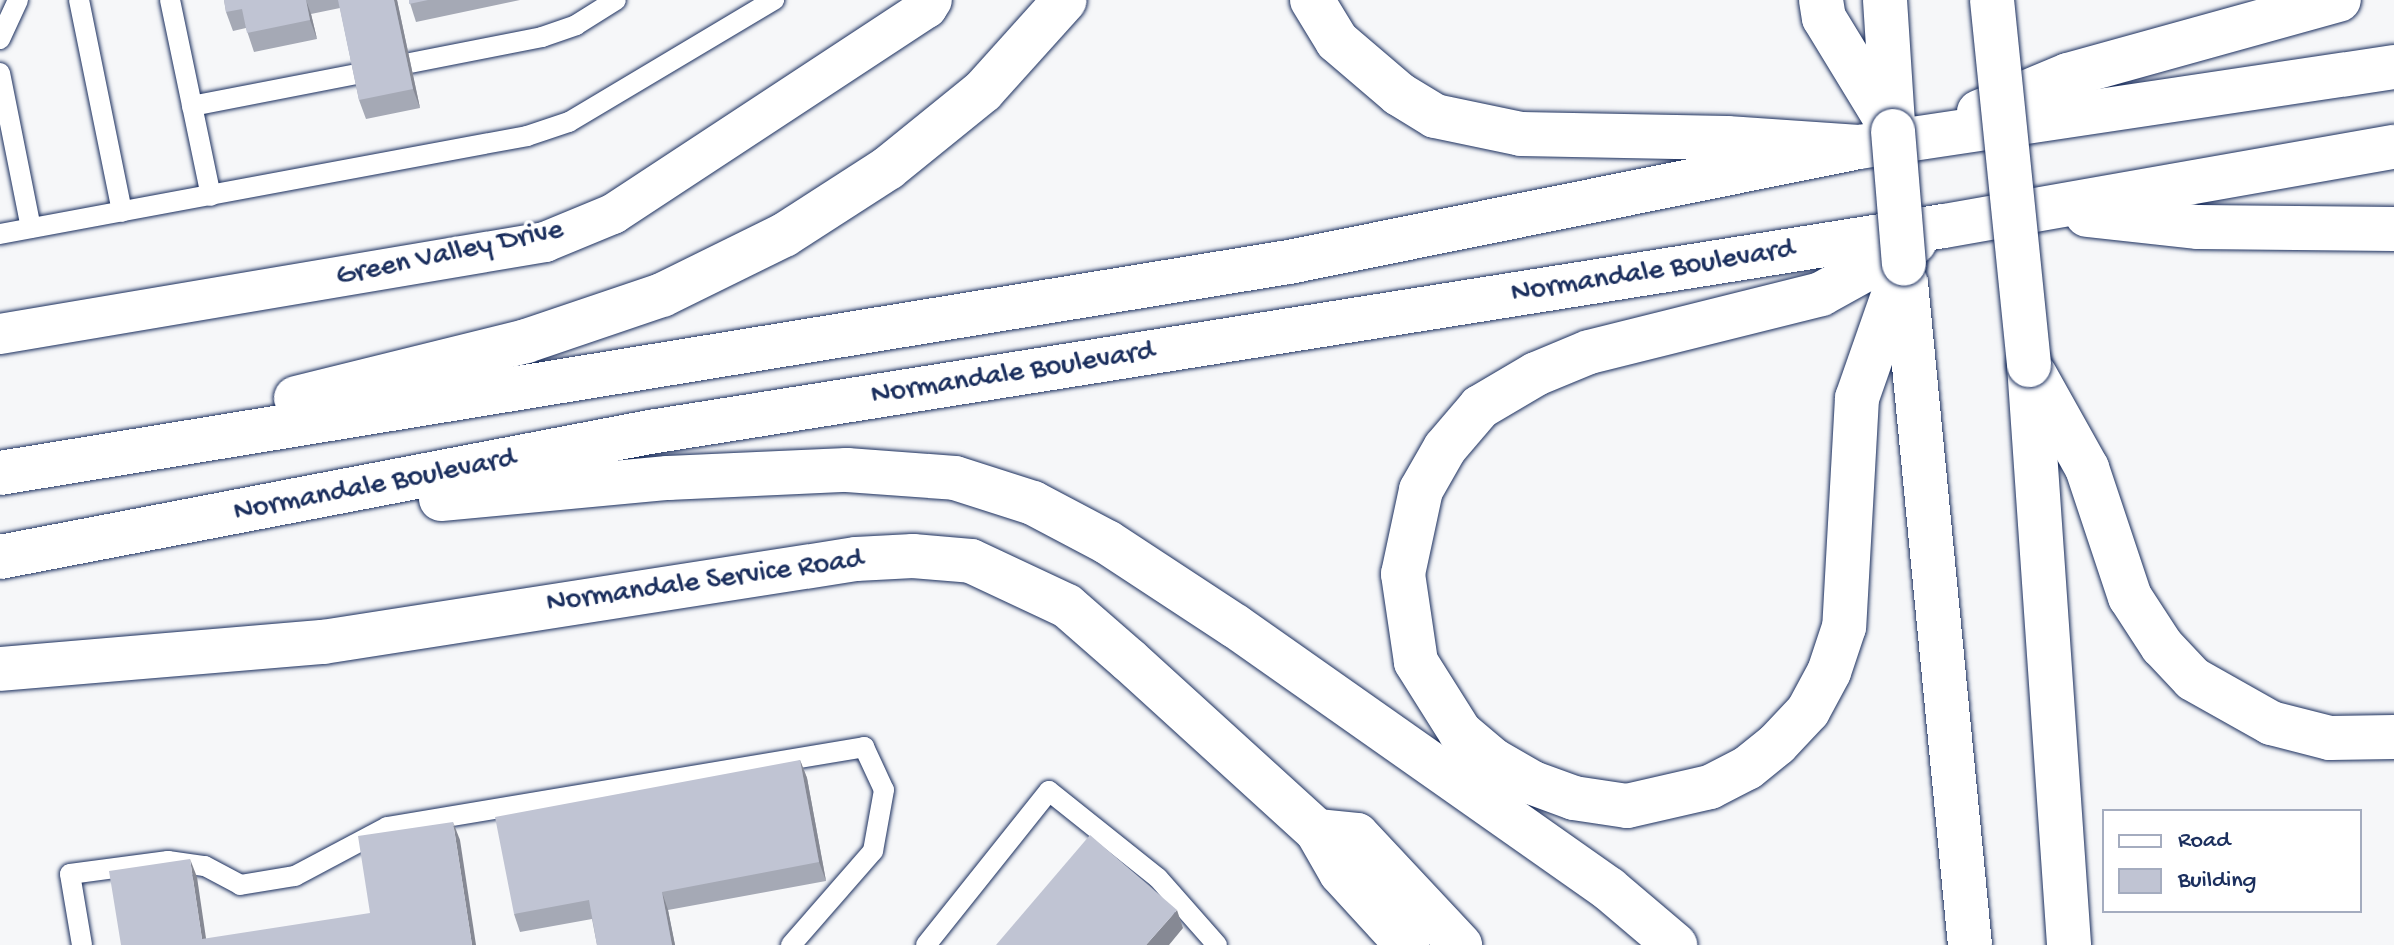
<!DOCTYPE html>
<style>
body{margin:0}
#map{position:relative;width:2394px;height:945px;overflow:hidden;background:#f6f7f9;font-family:"Gochi Hand",sans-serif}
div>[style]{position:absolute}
.roads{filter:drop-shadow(0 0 2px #1b2f5e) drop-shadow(0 0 2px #1b2f5e)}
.service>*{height:20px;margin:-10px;padding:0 10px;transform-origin:10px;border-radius:10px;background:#fff}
.minor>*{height:40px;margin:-20px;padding:0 20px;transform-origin:20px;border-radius:20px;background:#fff}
.tertiary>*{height:44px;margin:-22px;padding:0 22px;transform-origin:22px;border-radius:22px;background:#fff}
.motorway>*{height:44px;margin:-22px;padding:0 22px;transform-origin:22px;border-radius:22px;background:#fff}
.bridges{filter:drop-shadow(0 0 2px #1b2f5e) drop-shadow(0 0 2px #1b2f5e)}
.motorway-bridge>*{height:44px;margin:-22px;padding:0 22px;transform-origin:22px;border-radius:22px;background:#fff}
.wall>*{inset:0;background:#a5a9b5}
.shaded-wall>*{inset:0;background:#868994}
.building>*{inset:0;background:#c0c4d3}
span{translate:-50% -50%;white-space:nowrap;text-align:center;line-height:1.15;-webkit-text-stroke:7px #fff;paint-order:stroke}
.street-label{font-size:30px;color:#1b2f5e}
.legend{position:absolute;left:2102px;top:809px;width:260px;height:104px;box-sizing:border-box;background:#fff;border:2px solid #a4acbf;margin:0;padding:10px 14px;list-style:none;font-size:24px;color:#1b2f5e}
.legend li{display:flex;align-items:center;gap:16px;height:40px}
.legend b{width:40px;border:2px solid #a4acbf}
</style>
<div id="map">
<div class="roads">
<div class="service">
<i style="left:79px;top:0;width:216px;rotate:78.5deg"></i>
<i style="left:170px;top:0;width:200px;rotate:78.2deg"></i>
<i style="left:0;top:39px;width:43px;rotate:-65.2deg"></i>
<i style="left:410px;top:63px;width:135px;rotate:-11.1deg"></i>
<i style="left:542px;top:37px;width:36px;rotate:-19deg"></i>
<i style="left:576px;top:25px;width:47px;rotate:-32deg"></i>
<i style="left:0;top:73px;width:158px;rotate:78.7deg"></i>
<i style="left:192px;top:106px;width:167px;rotate:-11deg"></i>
<i style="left:0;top:234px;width:536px;rotate:-10.53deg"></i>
<i style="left:527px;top:136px;width:44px;rotate:-18.4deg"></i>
<i style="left:569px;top:122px;width:239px;rotate:-30.8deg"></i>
<i style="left:82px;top:945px;width:72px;rotate:-99.6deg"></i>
<i style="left:70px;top:874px;width:99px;rotate:-7.6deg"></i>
<i style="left:168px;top:861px;width:37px;rotate:8deg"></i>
<i style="left:205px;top:866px;width:40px;rotate:28deg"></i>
<i style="left:240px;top:885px;width:56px;rotate:-9.3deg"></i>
<i style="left:295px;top:876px;width:104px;rotate:-28deg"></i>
<i style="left:387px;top:827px;width:484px;rotate:-9.5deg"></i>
<i style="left:864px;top:747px;width:47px;rotate:65.1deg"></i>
<i style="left:884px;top:790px;width:62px;rotate:100.2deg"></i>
<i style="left:873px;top:851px;width:125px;rotate:131.1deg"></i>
<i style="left:926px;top:945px;width:197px;rotate:-51.4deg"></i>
<i style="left:1049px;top:791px;width:139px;rotate:38.6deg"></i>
<i style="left:1158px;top:878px;width:89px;rotate:48.6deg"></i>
</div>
<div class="minor">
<i style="left:0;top:334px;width:553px;rotate:-9.58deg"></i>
<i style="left:545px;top:242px;width:74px;rotate:-22.4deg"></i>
<i style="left:613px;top:214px;width:376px;rotate:-33.3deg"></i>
<i style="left:927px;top:8px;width:9px;rotate:-58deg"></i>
</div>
<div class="tertiary">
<i style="left:0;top:669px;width:324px;rotate:-4.8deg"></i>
<i style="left:323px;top:642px;width:539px;rotate:-8.85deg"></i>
<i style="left:856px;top:559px;width:57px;rotate:-3deg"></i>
<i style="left:913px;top:556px;width:58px;rotate:4.9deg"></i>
<i style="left:971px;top:561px;width:106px;rotate:25.1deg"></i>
<i style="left:1067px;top:606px;width:82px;rotate:41.1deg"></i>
<i style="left:1129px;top:660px;width:254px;rotate:42.3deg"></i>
<i style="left:1317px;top:831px;width:48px;rotate:60.3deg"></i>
<i style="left:1341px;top:873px;width:98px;rotate:47.5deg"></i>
<i style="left:1317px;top:831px;width:40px;rotate:5.7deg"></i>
<i style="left:1357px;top:835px;width:151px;rotate:46.9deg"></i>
</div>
<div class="motorway">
<i style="left:1312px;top:0;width:48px;rotate:58.6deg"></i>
<i style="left:1337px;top:41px;width:82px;rotate:40.5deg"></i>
<i style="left:1399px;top:94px;width:42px;rotate:31.4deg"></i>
<i style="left:1435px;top:116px;width:88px;rotate:11.8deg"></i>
<i style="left:1521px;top:134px;width:206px;rotate:1.1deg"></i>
<i style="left:1727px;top:138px;width:132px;rotate:3.9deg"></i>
<i style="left:1859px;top:147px;width:541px;rotate:-8.5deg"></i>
<i style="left:1821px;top:0;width:18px;rotate:81deg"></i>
<i style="left:1824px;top:18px;width:132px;rotate:58.6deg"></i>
<i style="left:1885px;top:0;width:125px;rotate:86.3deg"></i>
<i style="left:1979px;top:112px;width:96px;rotate:-22.6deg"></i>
<i style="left:2068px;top:75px;width:281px;rotate:-15.5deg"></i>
<i style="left:2087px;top:215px;width:112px;rotate:6.2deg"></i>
<i style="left:2198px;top:227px;width:196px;rotate:0.6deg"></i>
<i style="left:1904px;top:264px;width:142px;rotate:109.3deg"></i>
<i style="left:1857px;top:398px;width:229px;rotate:93.2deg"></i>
<i style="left:1844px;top:627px;width:47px;rotate:108.4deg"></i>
<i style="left:1829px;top:672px;width:44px;rotate:118.3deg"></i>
<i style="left:1808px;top:711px;width:45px;rotate:133.2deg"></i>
<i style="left:1777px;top:744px;width:38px;rotate:141deg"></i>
<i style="left:1747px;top:768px;width:42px;rotate:152.8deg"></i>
<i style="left:1710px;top:787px;width:85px;rotate:167.1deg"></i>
<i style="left:1627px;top:806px;width:54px;rotate:-171.4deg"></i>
<i style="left:1574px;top:798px;width:44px;rotate:-159.9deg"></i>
<i style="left:1533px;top:783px;width:46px;rotate:-150.1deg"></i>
<i style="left:1493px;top:760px;width:43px;rotate:-139.7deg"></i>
<i style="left:1460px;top:732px;width:83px;rotate:-122.2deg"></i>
<i style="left:1416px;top:662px;width:89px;rotate:-98.4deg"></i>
<i style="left:1403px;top:574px;width:86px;rotate:-77.9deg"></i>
<i style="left:1421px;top:490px;width:48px;rotate:-60.3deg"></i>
<i style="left:1445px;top:448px;width:54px;rotate:-49.5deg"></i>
<i style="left:1480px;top:407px;width:65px;rotate:-30.5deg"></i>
<i style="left:1536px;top:374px;width:57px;rotate:-22.5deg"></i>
<i style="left:1589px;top:352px;width:239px;rotate:-14deg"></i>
<i style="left:1821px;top:294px;width:107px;rotate:-29deg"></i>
<i style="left:1906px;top:283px;width:665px;rotate:84.48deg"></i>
<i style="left:2029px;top:365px;width:581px;rotate:86.05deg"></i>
<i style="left:2035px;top:375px;width:107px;rotate:60.8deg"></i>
<i style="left:2087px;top:468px;width:136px;rotate:71.6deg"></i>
<i style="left:2130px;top:597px;width:59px;rotate:56.9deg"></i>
<i style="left:2162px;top:646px;width:45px;rotate:46.8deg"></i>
<i style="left:2193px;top:679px;width:90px;rotate:29.4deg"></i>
<i style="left:2271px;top:723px;width:61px;rotate:14.3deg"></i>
<i style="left:2330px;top:738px;width:64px;rotate:-0.9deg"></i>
<i style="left:296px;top:398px;width:237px;rotate:-13.9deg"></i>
<i style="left:526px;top:341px;width:144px;rotate:-18.7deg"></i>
<i style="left:662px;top:295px;width:136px;rotate:-26.2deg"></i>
<i style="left:784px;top:235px;width:124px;rotate:-32.8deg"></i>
<i style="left:888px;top:168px;width:122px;rotate:-39deg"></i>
<i style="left:983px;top:91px;width:122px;rotate:-48deg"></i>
<i style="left:0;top:473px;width:1306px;rotate:-9.3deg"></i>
<i style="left:1289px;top:262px;width:581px;rotate:-11.41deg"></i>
<i style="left:441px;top:499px;width:228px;rotate:-5.3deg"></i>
<i style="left:668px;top:478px;width:179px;rotate:-2.6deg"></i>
<i style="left:847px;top:470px;width:108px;rotate:4.2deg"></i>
<i style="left:955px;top:478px;width:82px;rotate:17.8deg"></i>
<i style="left:1033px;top:503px;width:84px;rotate:27.8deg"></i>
<i style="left:1107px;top:542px;width:153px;rotate:33.3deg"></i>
<i style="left:1235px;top:626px;width:457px;rotate:35.1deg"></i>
<i style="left:1609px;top:889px;width:87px;rotate:40.3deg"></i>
<i style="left:0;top:557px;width:662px;rotate:-10.89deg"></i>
<i style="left:650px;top:432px;width:1310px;rotate:-9.05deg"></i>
<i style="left:1944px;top:226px;width:457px;rotate:-10deg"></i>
</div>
</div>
<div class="bridges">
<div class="motorway-bridge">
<i style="left:1992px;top:0;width:367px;rotate:84.2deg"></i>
<i style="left:1893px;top:131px;width:133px;rotate:85.3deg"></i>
</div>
</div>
<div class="wall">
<i style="clip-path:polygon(224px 0,397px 0,420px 108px,366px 119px,359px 100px,340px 8px,311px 14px,317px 39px,254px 52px,246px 28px,233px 31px,226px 12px)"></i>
<i style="clip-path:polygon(409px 0,520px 0,416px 22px)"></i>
<i style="clip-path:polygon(800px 760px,807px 778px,826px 881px,668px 910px,675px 945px,597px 945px,592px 919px,520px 932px,514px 914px)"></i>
</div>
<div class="shaded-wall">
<i style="clip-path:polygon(306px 0,311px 14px,317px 39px,310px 20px)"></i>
<i style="clip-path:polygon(394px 0,397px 0,420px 108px,413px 89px)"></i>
<i style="clip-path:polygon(800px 760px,807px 778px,826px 881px,819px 862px)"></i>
<i style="clip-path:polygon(453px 822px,460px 840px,476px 945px,472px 945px)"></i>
<i style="clip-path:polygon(190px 859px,197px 877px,207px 945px,202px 939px)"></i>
<i style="clip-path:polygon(662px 892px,668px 910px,675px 945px,672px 945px)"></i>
<i style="clip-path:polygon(1177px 910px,1183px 928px,1169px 945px,1146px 945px)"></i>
</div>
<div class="building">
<i style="clip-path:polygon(224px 0,306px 0,310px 20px,247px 33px,242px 9px,226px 12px)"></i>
<i style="clip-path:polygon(338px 0,394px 0,413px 89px,359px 100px)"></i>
<i style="clip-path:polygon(409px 0,428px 0,409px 4px)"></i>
<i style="clip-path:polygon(800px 760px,819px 862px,662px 892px,672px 945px,597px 945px,589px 900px,514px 914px,495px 817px)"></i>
<i style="clip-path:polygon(453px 822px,472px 945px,121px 945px,109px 871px,190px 859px,202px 939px,370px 913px,358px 836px)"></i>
<i style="clip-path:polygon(1090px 835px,1177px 910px,1146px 945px,996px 945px)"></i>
</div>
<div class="street-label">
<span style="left:450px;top:255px;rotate:-12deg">Green Valley Drive</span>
<span style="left:1653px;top:273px;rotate:-9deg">Normandale Boulevard</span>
<span style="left:1013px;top:375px;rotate:-9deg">Normandale Boulevard</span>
<span style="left:375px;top:487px;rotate:-11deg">Normandale Boulevard</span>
<span style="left:705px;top:583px;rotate:-8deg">Normandale Service Road</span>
</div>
<ul class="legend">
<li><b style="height:10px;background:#fff"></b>Road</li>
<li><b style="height:22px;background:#c0c4d3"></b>Building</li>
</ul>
</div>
